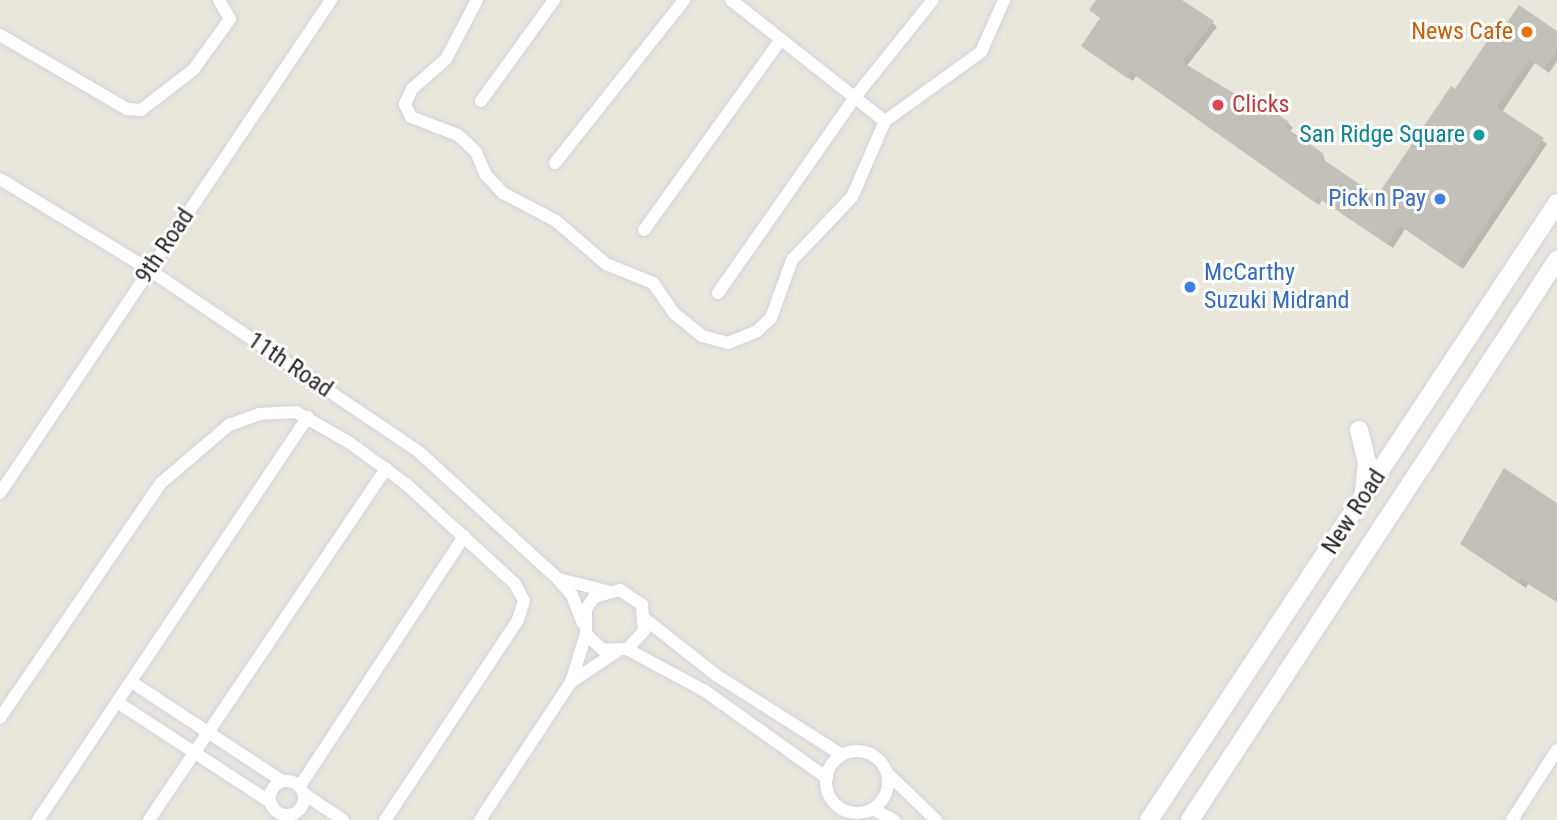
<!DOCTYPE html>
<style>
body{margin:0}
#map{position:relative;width:1557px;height:820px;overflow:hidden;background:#e9e6dc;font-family:"Roboto Condensed",sans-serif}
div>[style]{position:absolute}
.shadow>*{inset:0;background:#0003}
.building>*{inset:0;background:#c2c0b8}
.roads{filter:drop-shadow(0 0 2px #d2d2e0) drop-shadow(0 0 2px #d2d2e0)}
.minor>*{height:12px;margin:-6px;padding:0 6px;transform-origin:6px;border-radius:6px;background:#fff}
.minor>.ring{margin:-6px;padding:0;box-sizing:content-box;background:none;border:12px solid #fff;border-radius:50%}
.secondary>*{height:18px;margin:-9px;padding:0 9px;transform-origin:9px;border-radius:9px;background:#fff}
.dots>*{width:19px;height:19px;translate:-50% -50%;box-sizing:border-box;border:4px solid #fff;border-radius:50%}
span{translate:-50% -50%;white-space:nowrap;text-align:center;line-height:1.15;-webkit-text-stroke:6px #fff;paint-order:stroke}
.food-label{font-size:24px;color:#c56008}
.right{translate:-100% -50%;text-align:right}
.health-label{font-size:24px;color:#be3a42}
.left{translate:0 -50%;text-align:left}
.culture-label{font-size:24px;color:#0d838f}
.shop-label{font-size:24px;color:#366cbe}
.street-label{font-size:24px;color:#292929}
</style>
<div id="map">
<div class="shadow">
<i style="clip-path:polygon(1098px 0,1179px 0,1213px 23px,1217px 27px,1186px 67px,1288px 123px,1293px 128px,1289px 132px,1323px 155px,1326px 163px,1378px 199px,1498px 40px,1557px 33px,1557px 61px,1549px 73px,1535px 63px,1502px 112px,1547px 144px,1463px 269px,1405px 229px,1393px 248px,1322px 200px,1319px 205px,1136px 76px,1133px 81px,1088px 51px,1102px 19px)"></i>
<i style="clip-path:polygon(1557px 505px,1557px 602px,1528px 584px,1526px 588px,1469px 550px)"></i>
</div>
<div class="building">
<i style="clip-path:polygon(1096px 0,1182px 0,1214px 21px,1182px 62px,1247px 101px,1251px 96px,1289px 122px,1285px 127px,1324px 154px,1321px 158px,1377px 196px,1451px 86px,1455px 89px,1492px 34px,1497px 38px,1519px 5px,1557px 31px,1557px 50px,1544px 69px,1529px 59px,1497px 107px,1544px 138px,1458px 265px,1400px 226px,1387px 244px,1317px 197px,1313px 201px,1131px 72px,1127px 78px,1081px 46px,1100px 18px,1089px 10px)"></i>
<i style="clip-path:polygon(1504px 468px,1557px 503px,1557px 601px,1521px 579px,1518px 582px,1460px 544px)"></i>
</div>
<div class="roads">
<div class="minor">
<i style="left:477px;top:0;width:67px;rotate:117.7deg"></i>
<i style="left:446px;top:59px;width:45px;rotate:138.6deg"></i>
<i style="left:412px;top:89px;width:17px;rotate:115deg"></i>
<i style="left:405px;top:104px;width:14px;rotate:65deg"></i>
<i style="left:411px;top:117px;width:50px;rotate:21deg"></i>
<i style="left:458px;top:135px;width:25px;rotate:43deg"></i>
<i style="left:476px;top:152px;width:25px;rotate:67deg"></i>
<i style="left:486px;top:175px;width:25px;rotate:47deg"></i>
<i style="left:503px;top:193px;width:60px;rotate:27.8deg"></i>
<i style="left:556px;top:221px;width:66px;rotate:40.7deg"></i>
<i style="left:606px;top:264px;width:51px;rotate:22deg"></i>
<i style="left:653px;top:283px;width:38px;rotate:55deg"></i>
<i style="left:675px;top:314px;width:35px;rotate:39deg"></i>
<i style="left:702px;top:336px;width:27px;rotate:15deg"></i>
<i style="left:728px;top:343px;width:31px;rotate:-22deg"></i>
<i style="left:757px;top:331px;width:19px;rotate:-43deg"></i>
<i style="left:771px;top:318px;width:62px;rotate:-70.1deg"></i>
<i style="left:792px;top:260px;width:87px;rotate:-46.4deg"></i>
<i style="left:852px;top:197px;width:83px;rotate:-66.5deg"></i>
<i style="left:885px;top:121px;width:118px;rotate:-35.7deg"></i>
<i style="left:981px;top:52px;width:57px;rotate:-66.1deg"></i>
<i style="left:731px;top:0;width:196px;rotate:38.2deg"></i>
<i style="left:0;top:35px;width:147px;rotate:30.2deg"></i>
<i style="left:127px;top:109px;width:14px;rotate:4deg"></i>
<i style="left:141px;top:110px;width:66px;rotate:-37.6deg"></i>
<i style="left:193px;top:70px;width:63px;rotate:-54deg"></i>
<i style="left:230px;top:19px;width:22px;rotate:-120deg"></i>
<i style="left:481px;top:101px;width:125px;rotate:-54.1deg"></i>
<i style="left:555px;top:163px;width:208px;rotate:-51.6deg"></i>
<i style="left:0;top:179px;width:173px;rotate:31.3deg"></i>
<i style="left:148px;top:269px;width:327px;rotate:34deg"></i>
<i style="left:419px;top:452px;width:188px;rotate:42.4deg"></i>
<i style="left:558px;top:579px;width:21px;rotate:49deg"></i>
<i style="left:572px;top:595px;width:30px;rotate:69deg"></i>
<i style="left:644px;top:230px;width:235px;rotate:-54.3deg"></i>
<i style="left:718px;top:293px;width:239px;rotate:-55deg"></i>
<i style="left:855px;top:97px;width:124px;rotate:-51.2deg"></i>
<i style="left:0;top:493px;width:594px;rotate:-56.12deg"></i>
<i style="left:559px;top:579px;width:49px;rotate:14.3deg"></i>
<i style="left:645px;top:619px;width:90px;rotate:38.3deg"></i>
<i style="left:716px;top:675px;width:149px;rotate:32.4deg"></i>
<i style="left:627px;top:649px;width:89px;rotate:28.3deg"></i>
<i style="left:705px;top:691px;width:150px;rotate:35.5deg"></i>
<i style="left:571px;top:682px;width:54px;rotate:-33.7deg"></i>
<i style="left:133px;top:683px;width:178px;rotate:33.3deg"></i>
<i style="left:120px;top:704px;width:178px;rotate:33.1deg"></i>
<i style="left:0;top:718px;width:285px;rotate:-55.6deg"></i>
<i style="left:161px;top:483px;width:89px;rotate:-40.5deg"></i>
<i style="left:229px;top:425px;width:32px;rotate:-20deg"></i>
<i style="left:259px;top:414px;width:37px;rotate:-3deg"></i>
<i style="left:296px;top:412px;width:62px;rotate:29.9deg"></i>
<i style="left:350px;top:443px;width:69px;rotate:36.2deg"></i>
<i style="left:406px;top:484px;width:148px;rotate:42.5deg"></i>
<i style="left:515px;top:584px;width:19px;rotate:62deg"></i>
<i style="left:524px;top:601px;width:20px;rotate:108deg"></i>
<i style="left:518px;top:620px;width:240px;rotate:123.6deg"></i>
<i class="ring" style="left:826px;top:751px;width:50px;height:50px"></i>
<i style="left:887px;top:773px;width:68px;rotate:43.8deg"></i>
<i class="ring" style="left:270px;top:781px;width:22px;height:22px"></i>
<i style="left:300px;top:786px;width:299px;rotate:-56.7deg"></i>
<i style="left:304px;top:794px;width:47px;rotate:33.7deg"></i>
<i style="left:873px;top:809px;width:24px;rotate:28deg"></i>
<i style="left:38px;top:820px;width:485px;rotate:-56.2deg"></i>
<i style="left:149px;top:820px;width:424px;rotate:-56deg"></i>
<i style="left:480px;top:820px;width:165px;rotate:-56.6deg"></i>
<i style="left:571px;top:682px;width:50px;rotate:-72.6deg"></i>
<i style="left:586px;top:634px;width:25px;rotate:-90deg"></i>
<i style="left:586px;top:609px;width:14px;rotate:-56deg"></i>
<i style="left:594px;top:597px;width:27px;rotate:-15deg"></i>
<i style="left:620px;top:590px;width:27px;rotate:34deg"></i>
<i style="left:642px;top:605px;width:26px;rotate:86deg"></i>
<i style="left:644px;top:631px;width:25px;rotate:133deg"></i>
<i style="left:627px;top:649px;width:24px;rotate:178deg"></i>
<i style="left:603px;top:650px;width:23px;rotate:-137deg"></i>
<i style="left:1512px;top:820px;width:83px;rotate:-57.3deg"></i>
</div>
<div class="secondary">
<i style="left:1359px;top:430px;width:34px;rotate:76deg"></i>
<i style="left:1367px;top:463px;width:30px;rotate:96deg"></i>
<i style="left:1149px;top:820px;width:740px;rotate:-56.52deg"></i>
<i style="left:1190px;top:820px;width:670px;rotate:-56.76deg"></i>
</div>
</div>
<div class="dots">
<i style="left:1527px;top:32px;background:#e8710a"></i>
<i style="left:1218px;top:105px;background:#e0444e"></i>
<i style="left:1479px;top:135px;background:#0f9aa8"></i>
<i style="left:1440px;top:199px;background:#3f7fe0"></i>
<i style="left:1190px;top:287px;background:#3f7fe0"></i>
</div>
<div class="food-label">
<span class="right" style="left:1513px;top:32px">News Cafe</span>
</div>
<div class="health-label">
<span class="left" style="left:1232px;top:105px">Clicks</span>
</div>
<div class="culture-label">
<span class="right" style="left:1465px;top:135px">San Ridge Square</span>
</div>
<div class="shop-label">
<span class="right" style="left:1426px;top:199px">Pick n Pay</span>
<span class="left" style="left:1204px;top:287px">McCarthy<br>Suzuki Midrand</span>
</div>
<div class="street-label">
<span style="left:165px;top:246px;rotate:-56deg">9th Road</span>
<span style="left:290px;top:365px;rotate:34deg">11th Road</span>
<span style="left:1354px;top:512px;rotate:-57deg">New Road</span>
</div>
</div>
